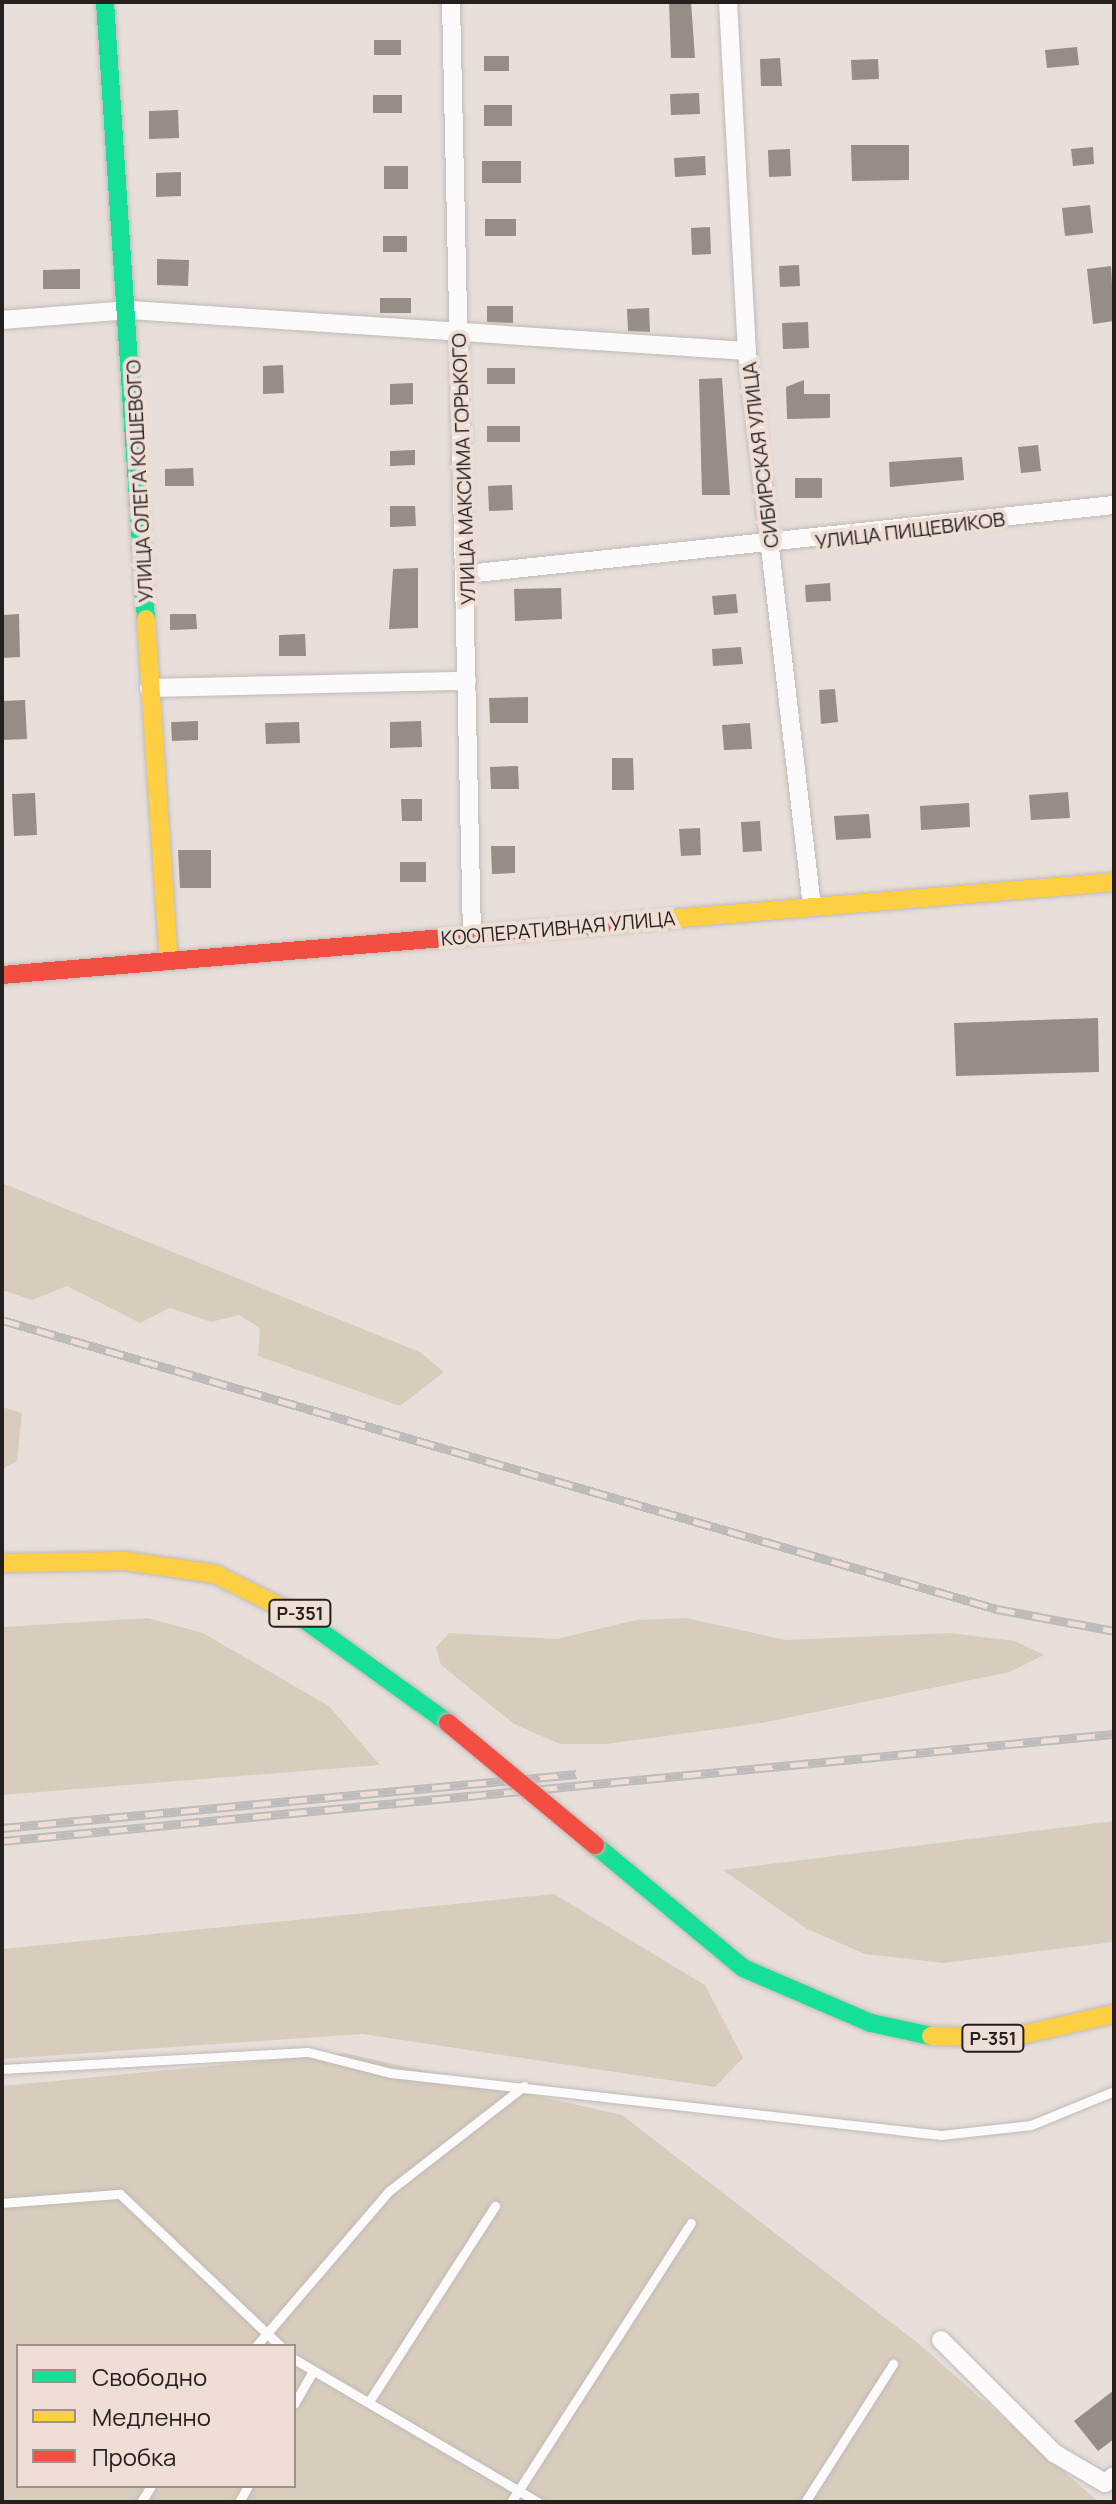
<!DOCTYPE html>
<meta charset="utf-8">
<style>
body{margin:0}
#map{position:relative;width:1116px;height:2504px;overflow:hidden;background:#e8dfdb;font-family:Manrope,sans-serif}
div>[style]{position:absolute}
.green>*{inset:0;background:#d8cdbd}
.building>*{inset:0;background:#968d86}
.roads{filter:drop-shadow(0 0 2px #c0bab6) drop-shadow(0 0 2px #c0bab6)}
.lane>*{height:9px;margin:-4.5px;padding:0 4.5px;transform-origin:4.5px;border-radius:4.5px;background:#fcfafa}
.street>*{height:18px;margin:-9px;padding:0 9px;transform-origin:9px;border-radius:9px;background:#fcfafa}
.fast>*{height:18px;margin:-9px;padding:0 9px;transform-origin:9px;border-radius:9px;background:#16e098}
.slow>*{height:18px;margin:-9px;padding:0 9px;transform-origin:9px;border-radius:9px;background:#ffcf43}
.jam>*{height:18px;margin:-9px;padding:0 9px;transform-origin:9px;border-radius:9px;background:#f24e42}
.rail>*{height:9px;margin-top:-4.5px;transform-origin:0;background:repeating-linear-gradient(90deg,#eeded5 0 18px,#bebbbb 0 36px);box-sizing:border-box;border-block:2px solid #bebbbb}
.bridges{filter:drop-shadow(0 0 2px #c0bab6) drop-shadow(0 0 2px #c0bab6)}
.jam-bridge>*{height:18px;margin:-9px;padding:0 9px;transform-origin:9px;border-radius:9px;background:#f24e42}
span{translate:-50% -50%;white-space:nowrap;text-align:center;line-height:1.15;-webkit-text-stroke:8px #eeded5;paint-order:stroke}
.shield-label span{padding:2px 6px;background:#eeded5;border:2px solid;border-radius:6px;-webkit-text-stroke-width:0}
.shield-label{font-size:18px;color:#251f1d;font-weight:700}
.street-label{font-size:20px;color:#251f1d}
.frame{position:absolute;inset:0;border:4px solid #251f1d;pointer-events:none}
.legend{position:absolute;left:16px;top:2344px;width:280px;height:144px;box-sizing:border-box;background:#eeded5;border:2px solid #9e928b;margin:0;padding:10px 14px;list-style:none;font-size:24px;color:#251f1d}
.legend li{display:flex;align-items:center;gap:16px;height:40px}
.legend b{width:40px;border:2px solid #9e928b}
</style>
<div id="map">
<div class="green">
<i style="clip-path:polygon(2px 1183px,420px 1352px,444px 1372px,400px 1406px,258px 1356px,260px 1328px,239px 1315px,211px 1322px,170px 1308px,140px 1323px,67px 1286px,32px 1300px,2px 1290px)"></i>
<i style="clip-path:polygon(2px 1407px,22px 1413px,17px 1461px,2px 1469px)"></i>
<i style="clip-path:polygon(148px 1618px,203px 1633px,329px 1706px,380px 1765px,2px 1795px,2px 1627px)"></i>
<i style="clip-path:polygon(686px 1618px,785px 1640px,949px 1633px,1015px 1641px,1044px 1655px,1010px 1672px,762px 1723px,606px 1744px,560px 1744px,514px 1724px,441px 1665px,436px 1647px,449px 1633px,557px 1639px,636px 1620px)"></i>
<i style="clip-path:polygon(1114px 1821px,1114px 1942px,943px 1963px,865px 1954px,807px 1929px,723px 1870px)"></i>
<i style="clip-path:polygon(554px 1894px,705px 1985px,743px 2058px,715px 2087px,362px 2034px,2px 2059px,2px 1949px)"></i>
<i style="clip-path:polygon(evenodd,344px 2053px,622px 2115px,919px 2344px,1099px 2502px,2px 2502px,2px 2086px,344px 2053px,18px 2346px,294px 2346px,294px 2486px,18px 2486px,18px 2346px)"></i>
</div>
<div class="building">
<i style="clip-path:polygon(669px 2px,691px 2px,695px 58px,671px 58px)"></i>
<i style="clip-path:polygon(374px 40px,401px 40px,401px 55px,374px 55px)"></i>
<i style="clip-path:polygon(1077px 47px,1079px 65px,1047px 68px,1045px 50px)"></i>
<i style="clip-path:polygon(484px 56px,509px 56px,509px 71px,484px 71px)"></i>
<i style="clip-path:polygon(780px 58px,782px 86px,761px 86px,760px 59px)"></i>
<i style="clip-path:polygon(878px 59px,879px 79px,852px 80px,851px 60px)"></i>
<i style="clip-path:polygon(699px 93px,700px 114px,671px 115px,670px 94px)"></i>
<i style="clip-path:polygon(373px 95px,402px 95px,402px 113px,373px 113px)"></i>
<i style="clip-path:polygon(484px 105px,512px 105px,512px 126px,484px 126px)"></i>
<i style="clip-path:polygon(178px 110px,179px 138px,149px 139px,149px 111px)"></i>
<i style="clip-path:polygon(851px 145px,909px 145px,909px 180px,852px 181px)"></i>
<i style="clip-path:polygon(1093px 147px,1094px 164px,1073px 166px,1071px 149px)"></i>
<i style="clip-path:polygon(790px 149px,791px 176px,769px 177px,768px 150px)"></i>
<i style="clip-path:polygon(705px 156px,706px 175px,675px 177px,674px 158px)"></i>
<i style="clip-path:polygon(482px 161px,521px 161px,521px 183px,482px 183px)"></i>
<i style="clip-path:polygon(384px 166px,408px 166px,408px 189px,384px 189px)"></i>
<i style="clip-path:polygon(181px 172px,181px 196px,156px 197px,156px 173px)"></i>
<i style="clip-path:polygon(1090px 205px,1093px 233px,1065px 236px,1062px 208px)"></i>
<i style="clip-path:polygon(485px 219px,516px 219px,516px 236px,485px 236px)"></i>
<i style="clip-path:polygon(710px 227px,711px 254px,692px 255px,691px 228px)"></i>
<i style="clip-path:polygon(383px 236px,407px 236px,407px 252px,383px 252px)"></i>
<i style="clip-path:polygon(157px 259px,189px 260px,188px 286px,157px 285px)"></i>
<i style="clip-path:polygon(799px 265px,800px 286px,780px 287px,779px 266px)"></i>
<i style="clip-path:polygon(1111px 266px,1114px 321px,1093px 324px,1087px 269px)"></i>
<i style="clip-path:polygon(80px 269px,80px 289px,43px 289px,43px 270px)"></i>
<i style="clip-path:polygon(380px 298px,411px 298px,411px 313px,380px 313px)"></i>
<i style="clip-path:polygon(487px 306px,513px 306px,513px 323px,487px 322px)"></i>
<i style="clip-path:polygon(649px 308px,650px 332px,628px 331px,627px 309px)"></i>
<i style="clip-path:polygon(808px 322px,809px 348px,783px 349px,782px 323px)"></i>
<i style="clip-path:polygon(283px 365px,284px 393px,263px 394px,263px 366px)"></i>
<i style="clip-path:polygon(487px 368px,515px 368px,515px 384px,487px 384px)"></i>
<i style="clip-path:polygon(722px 378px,730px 495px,702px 495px,699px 379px)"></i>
<i style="clip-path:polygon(804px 380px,804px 394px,830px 394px,830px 418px,787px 419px,786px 387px)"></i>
<i style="clip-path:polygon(413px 383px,413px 404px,390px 405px,390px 384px)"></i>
<i style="clip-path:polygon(487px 426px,520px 426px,520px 442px,487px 442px)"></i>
<i style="clip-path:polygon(1038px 445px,1041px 471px,1021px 473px,1018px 447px)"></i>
<i style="clip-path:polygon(415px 450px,415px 465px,390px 466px,390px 451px)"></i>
<i style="clip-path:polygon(962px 457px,964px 480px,890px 487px,889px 462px)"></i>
<i style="clip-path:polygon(193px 468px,194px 486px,165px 486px,165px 469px)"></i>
<i style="clip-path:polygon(795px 478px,822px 478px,822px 498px,795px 498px)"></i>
<i style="clip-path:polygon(512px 485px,513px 510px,489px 511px,488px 486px)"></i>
<i style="clip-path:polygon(390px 506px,415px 506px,416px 526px,390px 527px)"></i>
<i style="clip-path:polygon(418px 568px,418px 628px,389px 629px,393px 569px)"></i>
<i style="clip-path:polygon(830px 583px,831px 601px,806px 602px,805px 585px)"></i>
<i style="clip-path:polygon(561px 588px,562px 619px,515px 621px,514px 589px)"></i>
<i style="clip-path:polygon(736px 594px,738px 613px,714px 615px,712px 596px)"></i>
<i style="clip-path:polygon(19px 614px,20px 657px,2px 658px,2px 615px)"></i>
<i style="clip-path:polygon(170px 614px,196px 614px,197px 629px,170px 630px)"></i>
<i style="clip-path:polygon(305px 634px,306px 656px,279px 656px,279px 635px)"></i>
<i style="clip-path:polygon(741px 647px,743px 664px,713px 666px,712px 649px)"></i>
<i style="clip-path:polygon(835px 689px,838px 722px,821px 724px,819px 690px)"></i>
<i style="clip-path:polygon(528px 697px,528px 723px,490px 723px,489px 698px)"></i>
<i style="clip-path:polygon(25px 700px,27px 739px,3px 740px,2px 701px)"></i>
<i style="clip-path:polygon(198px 721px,198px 740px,172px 741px,171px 722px)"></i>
<i style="clip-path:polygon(421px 721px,422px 747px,390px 748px,390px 722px)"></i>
<i style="clip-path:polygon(299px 722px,300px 743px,266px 744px,265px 723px)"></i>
<i style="clip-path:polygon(750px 723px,752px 749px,724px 750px,722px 725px)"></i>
<i style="clip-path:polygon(612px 758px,633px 758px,634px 790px,612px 790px)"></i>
<i style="clip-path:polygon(518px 766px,519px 789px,491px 789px,490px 767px)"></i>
<i style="clip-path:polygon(1068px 792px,1070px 818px,1031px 820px,1029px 795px)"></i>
<i style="clip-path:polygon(35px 793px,37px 835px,14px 836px,12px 794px)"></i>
<i style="clip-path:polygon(401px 799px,422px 799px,422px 821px,402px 821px)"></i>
<i style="clip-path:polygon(969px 803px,970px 827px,921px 830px,920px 806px)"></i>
<i style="clip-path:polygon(869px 814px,871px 838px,836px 840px,834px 816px)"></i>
<i style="clip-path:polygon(760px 821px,762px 851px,743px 852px,741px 822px)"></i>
<i style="clip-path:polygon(700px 828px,701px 855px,681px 856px,679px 829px)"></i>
<i style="clip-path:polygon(491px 846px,515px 846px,515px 873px,492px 874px)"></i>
<i style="clip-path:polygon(178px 850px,211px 850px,211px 888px,180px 888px)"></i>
<i style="clip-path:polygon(400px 862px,426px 862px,426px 882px,400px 882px)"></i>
<i style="clip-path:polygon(1098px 1018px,1099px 1072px,956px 1076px,954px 1023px)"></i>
<i style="clip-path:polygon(1114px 2390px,1114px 2439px,1098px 2451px,1074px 2421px)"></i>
</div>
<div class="roads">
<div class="lane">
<i style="left:2px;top:2069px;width:306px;rotate:-3.2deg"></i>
<i style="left:308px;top:2052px;width:86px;rotate:14.2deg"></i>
<i style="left:391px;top:2073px;width:553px;rotate:6.43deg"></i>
<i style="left:941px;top:2135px;width:91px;rotate:-6.3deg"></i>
<i style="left:1031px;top:2125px;width:90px;rotate:-22.3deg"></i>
<i style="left:2px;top:2203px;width:118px;rotate:-4.4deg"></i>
<i style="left:120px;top:2194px;width:221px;rotate:43.5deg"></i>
<i style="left:256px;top:2346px;width:204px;rotate:-49.4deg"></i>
<i style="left:389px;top:2191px;width:171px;rotate:-37.9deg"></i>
<i style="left:294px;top:2359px;width:283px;rotate:30.4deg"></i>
<i style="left:370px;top:2400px;width:231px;rotate:-57.2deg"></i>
<i style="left:294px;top:2404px;width:38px;rotate:-60deg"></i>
<i style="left:141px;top:2502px;width:19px;rotate:-58deg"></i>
<i style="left:239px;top:2502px;width:18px;rotate:-61deg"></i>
<i style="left:511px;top:2502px;width:332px;rotate:-57.2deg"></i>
<i style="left:805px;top:2502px;width:164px;rotate:-57.5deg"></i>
</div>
<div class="street">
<i style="left:451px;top:2px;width:934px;rotate:88.71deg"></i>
<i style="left:728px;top:2px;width:350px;rotate:86.9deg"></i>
<i style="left:747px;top:351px;width:560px;rotate:83.33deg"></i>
<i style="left:2px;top:320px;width:128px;rotate:-4.5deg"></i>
<i style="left:130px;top:310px;width:618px;rotate:3.8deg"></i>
<i style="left:467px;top:574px;width:651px;rotate:-6.09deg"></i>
<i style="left:149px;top:688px;width:318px;rotate:-1.3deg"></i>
<i style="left:941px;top:2340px;width:160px;rotate:45deg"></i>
<i style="left:1054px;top:2453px;width:59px;rotate:30.5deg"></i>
<i style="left:1105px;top:2483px;width:11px;rotate:-38deg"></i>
</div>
<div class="fast">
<i style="left:105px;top:2px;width:618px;rotate:86.2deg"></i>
<i style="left:302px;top:1618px;width:180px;rotate:35.7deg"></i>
<i style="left:595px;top:1845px;width:192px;rotate:39.7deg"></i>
<i style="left:743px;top:1968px;width:139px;rotate:23.3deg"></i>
<i style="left:871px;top:2023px;width:61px;rotate:12.2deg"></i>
</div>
<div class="slow">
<i style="left:146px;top:619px;width:343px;rotate:86.2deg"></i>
<i style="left:610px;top:924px;width:506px;rotate:-4.76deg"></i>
<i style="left:2px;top:1563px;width:123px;rotate:-0.9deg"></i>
<i style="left:125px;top:1561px;width:91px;rotate:8.2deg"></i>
<i style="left:215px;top:1574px;width:97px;rotate:26.8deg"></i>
<i style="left:931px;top:2036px;width:77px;rotate:1.5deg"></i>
<i style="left:1008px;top:2038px;width:109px;rotate:-12.8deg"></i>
</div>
<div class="jam">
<i style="left:2px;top:975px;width:610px;rotate:-4.79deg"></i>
</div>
</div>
<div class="rail">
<i style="left:2px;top:1320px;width:1036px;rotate:16.2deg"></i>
<i style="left:997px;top:1609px;width:119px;rotate:10.6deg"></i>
<i style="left:2px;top:1828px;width:577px;rotate:-5.37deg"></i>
<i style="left:2px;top:1841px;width:1117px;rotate:-5.5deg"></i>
</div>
<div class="bridges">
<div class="jam-bridge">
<i style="left:448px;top:1723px;width:191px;rotate:39.7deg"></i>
</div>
</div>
<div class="shield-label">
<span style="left:300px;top:1613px">Р-351</span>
<span style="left:993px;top:2038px">Р-351</span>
</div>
<div class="street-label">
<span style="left:760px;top:455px;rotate:-97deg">СИБИРСКАЯ УЛИЦА</span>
<span style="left:463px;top:469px;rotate:-92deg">УЛИЦА МАКСИМА ГОРЬКОГО</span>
<span style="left:139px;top:481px;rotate:-93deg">УЛИЦА ОЛЕГА КОШЕВОГО</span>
<span style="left:910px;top:530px;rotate:-7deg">УЛИЦА ПИЩЕВИКОВ</span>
<span style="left:558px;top:928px;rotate:-5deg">КООПЕРАТИВНАЯ УЛИЦА</span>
</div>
<div class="frame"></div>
<ul class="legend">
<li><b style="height:10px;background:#16e098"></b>Свободно</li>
<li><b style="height:10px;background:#ffcf43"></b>Медленно</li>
<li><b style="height:10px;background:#f24e42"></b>Пробка</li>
</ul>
</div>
